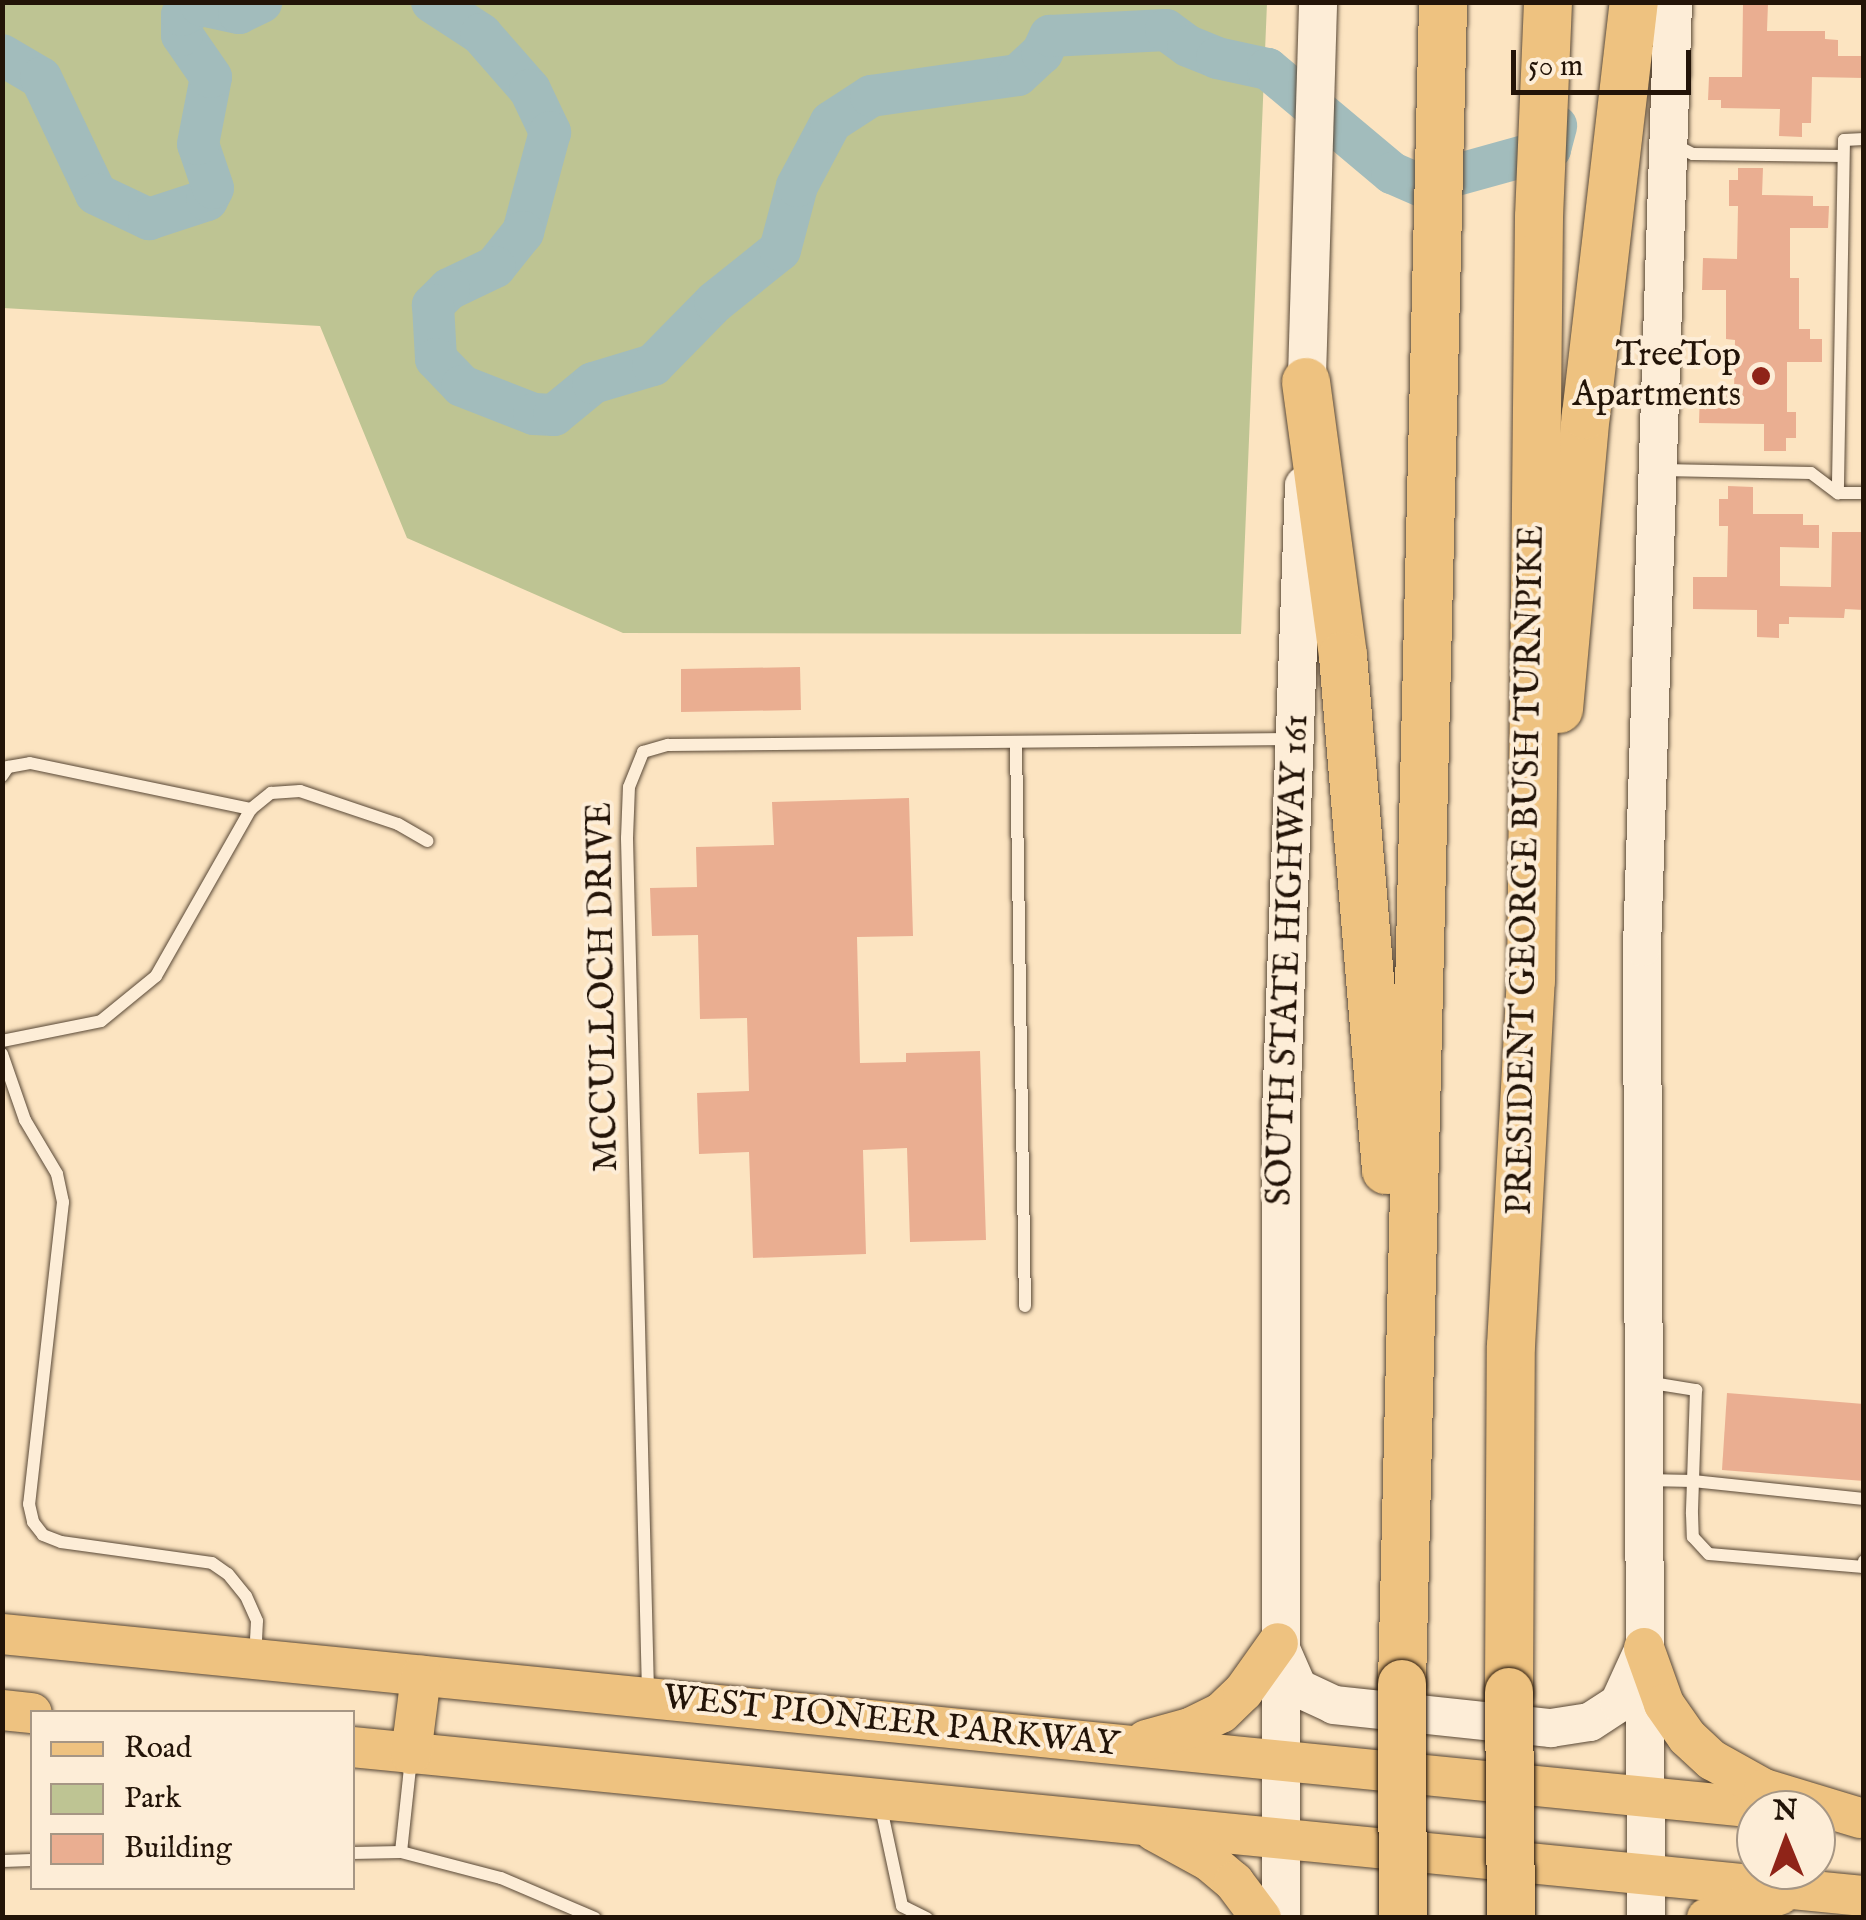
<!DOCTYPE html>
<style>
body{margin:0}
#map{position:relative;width:1866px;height:1920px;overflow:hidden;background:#fce4c1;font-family:"IM FELL English",serif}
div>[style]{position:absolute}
.green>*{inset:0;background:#bec493}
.river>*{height:42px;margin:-21px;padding:0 21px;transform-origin:21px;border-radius:21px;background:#a2bcbc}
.building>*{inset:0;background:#eaae91}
.roads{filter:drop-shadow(0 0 2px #594836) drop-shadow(0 0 2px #594836)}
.lane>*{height:12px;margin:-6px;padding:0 6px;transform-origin:6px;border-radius:6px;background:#fdedd7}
.secondary>*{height:38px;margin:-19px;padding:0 19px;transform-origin:19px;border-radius:19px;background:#fdedd7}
.primary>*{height:40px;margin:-20px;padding:0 20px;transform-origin:20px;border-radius:20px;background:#eec280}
.highway>*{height:48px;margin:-24px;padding:0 24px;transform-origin:24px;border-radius:24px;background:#eec280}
.bridges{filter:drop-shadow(0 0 2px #231408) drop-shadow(0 0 2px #231408)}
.highway-bridge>*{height:48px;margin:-24px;padding:0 24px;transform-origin:24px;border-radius:24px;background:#eec280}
.dots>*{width:28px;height:28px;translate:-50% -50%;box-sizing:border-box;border:5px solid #fdedd7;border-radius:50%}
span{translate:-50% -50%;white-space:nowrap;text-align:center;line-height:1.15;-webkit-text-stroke:8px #fdedd7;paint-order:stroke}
.poi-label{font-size:35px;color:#231408}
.right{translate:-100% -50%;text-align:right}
.street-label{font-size:35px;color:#231408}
.frame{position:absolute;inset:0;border:5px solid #231408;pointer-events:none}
.legend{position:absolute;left:30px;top:1710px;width:325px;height:180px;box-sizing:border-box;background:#fdedd7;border:2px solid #a69684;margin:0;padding:12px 18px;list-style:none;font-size:30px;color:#231408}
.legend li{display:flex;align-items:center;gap:20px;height:50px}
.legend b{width:50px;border:2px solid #a69684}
.north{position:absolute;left:1736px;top:1790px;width:100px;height:100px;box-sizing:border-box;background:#fdedd7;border:2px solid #a69684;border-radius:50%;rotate:359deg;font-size:28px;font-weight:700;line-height:40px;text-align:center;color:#231408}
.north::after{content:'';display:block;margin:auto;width:35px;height:45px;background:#8f2418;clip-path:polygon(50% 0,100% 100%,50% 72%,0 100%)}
.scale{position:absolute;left:1511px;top:50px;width:180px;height:45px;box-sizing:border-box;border:5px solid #231408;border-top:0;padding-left:12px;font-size:30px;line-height:35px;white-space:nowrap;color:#231408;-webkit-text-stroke:8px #fdedd7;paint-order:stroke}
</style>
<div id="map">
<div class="green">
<i style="clip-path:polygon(2px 3px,1267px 3px,1241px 634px,623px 633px,407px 538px,320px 326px,3px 308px)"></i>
</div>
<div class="river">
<i style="left:432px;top:2px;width:59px;rotate:33.1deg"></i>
<i style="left:481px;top:34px;width:74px;rotate:48.8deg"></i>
<i style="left:530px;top:90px;width:47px;rotate:64.5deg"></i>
<i style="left:550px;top:132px;width:104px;rotate:105.1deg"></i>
<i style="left:523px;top:232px;width:45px;rotate:128.7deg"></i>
<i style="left:495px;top:267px;width:51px;rotate:154.4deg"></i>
<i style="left:449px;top:289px;width:23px;rotate:135deg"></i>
<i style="left:433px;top:305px;width:54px;rotate:86.8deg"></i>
<i style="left:436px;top:359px;width:37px;rotate:46deg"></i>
<i style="left:462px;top:386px;width:77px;rotate:21.3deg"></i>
<i style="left:534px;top:414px;width:20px;rotate:3deg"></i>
<i style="left:554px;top:415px;width:50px;rotate:-39.4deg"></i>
<i style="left:593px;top:383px;width:63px;rotate:-16.7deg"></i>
<i style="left:653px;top:365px;width:88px;rotate:-45.5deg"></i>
<i style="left:715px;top:302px;width:83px;rotate:-38.7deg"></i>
<i style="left:780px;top:250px;width:66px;rotate:-75.1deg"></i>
<i style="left:797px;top:186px;width:72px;rotate:-62deg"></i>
<i style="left:831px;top:122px;width:48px;rotate:-33deg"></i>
<i style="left:871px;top:96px;width:148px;rotate:-8.1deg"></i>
<i style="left:1018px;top:75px;width:33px;rotate:-43deg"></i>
<i style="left:1042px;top:53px;width:19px;rotate:-65deg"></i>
<i style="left:1050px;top:36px;width:116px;rotate:-3deg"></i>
<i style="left:1166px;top:30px;width:27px;rotate:36deg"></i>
<i style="left:1188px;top:46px;width:31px;rotate:22deg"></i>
<i style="left:1217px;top:58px;width:52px;rotate:12.2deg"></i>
<i style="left:1268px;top:69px;width:162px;rotate:40deg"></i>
<i style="left:1392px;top:173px;width:40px;rotate:23.4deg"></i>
<i style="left:1429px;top:189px;width:23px;rotate:-31deg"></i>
<i style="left:1449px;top:177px;width:105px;rotate:-15.5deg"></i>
<i style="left:1550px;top:149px;width:24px;rotate:-75deg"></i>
<i style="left:2px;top:55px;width:45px;rotate:30.5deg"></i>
<i style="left:41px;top:78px;width:128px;rotate:64.6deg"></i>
<i style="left:96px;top:194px;width:59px;rotate:25.3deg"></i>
<i style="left:149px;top:219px;width:61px;rotate:-18.1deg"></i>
<i style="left:207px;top:200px;width:13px;rotate:-63deg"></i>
<i style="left:213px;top:188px;width:46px;rotate:-108.8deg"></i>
<i style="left:198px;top:144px;width:68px;rotate:-79deg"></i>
<i style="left:211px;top:77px;width:51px;rotate:-124.6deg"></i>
<i style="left:182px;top:35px;width:20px;rotate:-90deg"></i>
<i style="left:182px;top:15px;width:21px;rotate:-28deg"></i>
<i style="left:201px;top:5px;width:39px;rotate:12deg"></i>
<i style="left:239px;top:13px;width:25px;rotate:-26deg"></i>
</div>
<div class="building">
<i style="clip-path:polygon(1743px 3px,1768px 3px,1767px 31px,1825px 31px,1825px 39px,1838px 40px,1838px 56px,1864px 56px,1864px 78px,1812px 77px,1811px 123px,1802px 123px,1802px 137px,1779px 136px,1780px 109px,1721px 108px,1721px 100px,1708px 100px,1709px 77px,1742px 77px)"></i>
<i style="clip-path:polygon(1738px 168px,1763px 168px,1762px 195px,1813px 196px,1813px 206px,1829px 206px,1828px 228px,1790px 228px,1790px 278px,1799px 278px,1799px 329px,1810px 329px,1810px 339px,1822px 339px,1822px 362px,1787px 362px,1787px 412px,1796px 412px,1796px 438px,1786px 438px,1786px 451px,1764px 451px,1764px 424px,1699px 423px,1700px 391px,1734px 392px,1735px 340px,1726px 339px,1726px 290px,1702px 290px,1703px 258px,1737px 259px,1738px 206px,1729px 206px,1729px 180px,1738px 180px)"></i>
<i style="clip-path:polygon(1728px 486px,1753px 487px,1753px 514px,1803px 514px,1803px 525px,1819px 525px,1819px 548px,1780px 547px,1780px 586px,1831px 587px,1832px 532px,1861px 532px,1864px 610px,1845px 609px,1844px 618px,1789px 617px,1789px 624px,1779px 624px,1779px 638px,1757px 637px,1757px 610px,1693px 609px,1693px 577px,1727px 577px,1728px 526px,1719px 526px,1719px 499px,1728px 499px)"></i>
<i style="clip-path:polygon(800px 667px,801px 710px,681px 712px,681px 669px)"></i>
<i style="clip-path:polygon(909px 798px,913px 936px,857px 937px,860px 1063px,906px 1062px,906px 1053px,980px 1051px,986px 1240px,910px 1242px,907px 1148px,863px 1150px,866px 1254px,753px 1258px,749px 1152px,699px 1154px,697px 1093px,749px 1091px,747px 1018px,700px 1019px,698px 935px,652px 936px,650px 888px,697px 887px,696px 847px,774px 845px,772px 802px)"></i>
<i style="clip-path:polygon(1727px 1393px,1864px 1404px,1864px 1481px,1722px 1470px)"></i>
</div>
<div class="roads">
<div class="lane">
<i style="left:1864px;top:139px;width:20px;rotate:177deg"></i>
<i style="left:1844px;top:140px;width:353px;rotate:91deg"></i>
<i style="left:1838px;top:493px;width:26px"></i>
<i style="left:1675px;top:145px;width:20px;rotate:27deg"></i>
<i style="left:1693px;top:154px;width:150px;rotate:0.8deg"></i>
<i style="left:1662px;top:470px;width:149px;rotate:1.2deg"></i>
<i style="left:1811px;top:473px;width:34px;rotate:37deg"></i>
<i style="left:1016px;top:742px;width:564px;rotate:89.09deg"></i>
<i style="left:2px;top:776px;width:11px;rotate:-56deg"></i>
<i style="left:8px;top:767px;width:22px;rotate:-10deg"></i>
<i style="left:30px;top:763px;width:226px;rotate:11.8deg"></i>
<i style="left:2px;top:1041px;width:101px;rotate:-11.4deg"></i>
<i style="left:101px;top:1021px;width:71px;rotate:-39.3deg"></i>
<i style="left:156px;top:976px;width:192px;rotate:-60.4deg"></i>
<i style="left:251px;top:809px;width:26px;rotate:-39deg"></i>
<i style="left:271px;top:793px;width:29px;rotate:-4deg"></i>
<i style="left:300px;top:791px;width:103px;rotate:18.6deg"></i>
<i style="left:398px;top:824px;width:34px;rotate:30deg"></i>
<i style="left:2px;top:1054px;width:70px;rotate:70.8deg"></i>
<i style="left:25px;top:1120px;width:63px;rotate:59.3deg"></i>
<i style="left:57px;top:1174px;width:29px;rotate:78deg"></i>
<i style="left:63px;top:1202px;width:304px;rotate:96.4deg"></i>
<i style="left:29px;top:1504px;width:18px;rotate:77deg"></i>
<i style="left:33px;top:1522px;width:16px;rotate:52deg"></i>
<i style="left:43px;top:1535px;width:19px;rotate:21deg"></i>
<i style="left:61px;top:1542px;width:152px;rotate:7.9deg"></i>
<i style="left:212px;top:1563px;width:19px;rotate:35deg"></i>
<i style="left:228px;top:1574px;width:28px;rotate:51deg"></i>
<i style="left:246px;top:1596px;width:27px;rotate:66deg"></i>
<i style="left:257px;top:1621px;width:35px;rotate:93deg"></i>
<i style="left:1646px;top:1382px;width:51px;rotate:9.1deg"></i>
<i style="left:1696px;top:1390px;width:91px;rotate:91.9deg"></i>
<i style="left:1693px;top:1481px;width:47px;rotate:-178.8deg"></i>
<i style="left:1864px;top:1499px;width:172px;rotate:-174deg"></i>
<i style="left:1693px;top:1481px;width:33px;rotate:92deg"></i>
<i style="left:1692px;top:1514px;width:23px;rotate:88deg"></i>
<i style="left:1693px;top:1537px;width:23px;rotate:47deg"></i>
<i style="left:1709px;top:1554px;width:155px;rotate:4.8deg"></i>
<i style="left:1863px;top:1567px;width:6px;rotate:-81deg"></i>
<i style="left:648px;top:1692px;width:854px;rotate:-91.41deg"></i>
<i style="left:627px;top:838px;width:51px;rotate:-87.8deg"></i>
<i style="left:629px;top:787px;width:38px;rotate:-68deg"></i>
<i style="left:643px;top:752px;width:26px;rotate:-16deg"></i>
<i style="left:668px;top:745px;width:622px;rotate:-0.55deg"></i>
<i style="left:880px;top:1803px;width:105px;rotate:77.9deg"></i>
<i style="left:902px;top:1906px;width:28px;rotate:26deg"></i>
<i style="left:401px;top:1852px;width:103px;rotate:14.6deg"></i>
<i style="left:501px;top:1878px;width:102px;rotate:23.1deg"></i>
<i style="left:352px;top:1853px;width:49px;rotate:-1.2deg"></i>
<i style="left:401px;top:1852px;width:94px;rotate:-83.9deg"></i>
<i style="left:2px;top:1861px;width:30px;rotate:-2deg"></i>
</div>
<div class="secondary">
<i style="left:1306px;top:410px;width:408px;rotate:-88.3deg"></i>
<i style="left:1281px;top:1649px;width:43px;rotate:66.4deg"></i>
<i style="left:1298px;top:1688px;width:40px;rotate:25deg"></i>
<i style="left:1334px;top:1705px;width:218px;rotate:6.1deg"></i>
<i style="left:1551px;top:1728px;width:39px;rotate:-9deg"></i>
<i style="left:1590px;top:1722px;width:35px;rotate:-33deg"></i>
<i style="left:1619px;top:1703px;width:51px;rotate:-65.5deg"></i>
<i style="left:1281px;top:1918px;width:806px;rotate:-90deg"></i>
<i style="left:1281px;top:1112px;width:627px;rotate:-87.9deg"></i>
<i style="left:1646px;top:1918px;width:971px;rotate:-90.24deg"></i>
<i style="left:1642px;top:947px;width:946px;rotate:-88.12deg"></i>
</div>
<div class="primary">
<i style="left:2px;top:1634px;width:1786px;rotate:5.66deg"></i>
<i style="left:1644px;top:1648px;width:59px;rotate:70.3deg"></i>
<i style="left:1664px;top:1704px;width:40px;rotate:55.1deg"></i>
<i style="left:1687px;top:1737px;width:34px;rotate:43deg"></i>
<i style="left:1712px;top:1760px;width:60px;rotate:29.1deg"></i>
<i style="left:1764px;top:1789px;width:100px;rotate:16.8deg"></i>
<i style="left:2px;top:1710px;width:30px;rotate:6deg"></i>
<i style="left:1146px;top:1740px;width:46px;rotate:-15.3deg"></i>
<i style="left:1190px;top:1728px;width:34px;rotate:-26deg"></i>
<i style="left:1221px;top:1713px;width:30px;rotate:-44deg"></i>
<i style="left:1243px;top:1692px;width:60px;rotate:-54.5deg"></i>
<i style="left:352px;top:1747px;width:1519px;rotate:5.63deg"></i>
<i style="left:411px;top:1754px;width:79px;rotate:-82.7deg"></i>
<i style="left:1154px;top:1831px;width:63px;rotate:28.6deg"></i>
<i style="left:1209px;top:1861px;width:33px;rotate:40deg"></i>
<i style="left:1234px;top:1882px;width:45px;rotate:53.1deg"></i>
<i style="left:1707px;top:1918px;width:76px;rotate:-17.7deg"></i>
</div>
<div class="highway">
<i style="left:1306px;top:382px;width:276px;rotate:82.3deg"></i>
<i style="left:1343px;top:656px;width:516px;rotate:85.22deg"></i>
<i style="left:1559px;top:709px;width:295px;rotate:-84.8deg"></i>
<i style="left:1586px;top:415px;width:416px;rotate:-83.4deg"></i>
<i style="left:1402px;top:1684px;width:1682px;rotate:-88.6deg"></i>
<i style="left:1509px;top:1692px;width:346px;rotate:-89.7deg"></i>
<i style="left:1511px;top:1346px;width:366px;rotate:-86.9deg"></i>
<i style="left:1531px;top:981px;width:764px;rotate:-89.4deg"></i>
<i style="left:1539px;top:217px;width:215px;rotate:-87.6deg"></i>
</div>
</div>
<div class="bridges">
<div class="highway-bridge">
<i style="left:1402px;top:1684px;width:234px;rotate:89.8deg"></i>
<i style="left:1509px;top:1692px;width:226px;rotate:89.5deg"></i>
</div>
</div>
<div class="dots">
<i style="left:1761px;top:376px;background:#8f2418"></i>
</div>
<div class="poi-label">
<span class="right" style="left:1741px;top:376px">TreeTop<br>Apartments</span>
</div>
<div class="street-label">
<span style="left:1527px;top:870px;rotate:-89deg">PRESIDENT GEORGE BUSH TURNPIKE</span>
<span style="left:1289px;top:960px;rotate:-88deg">SOUTH STATE HIGHWAY 161</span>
<span style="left:604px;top:987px;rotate:-91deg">MCCULLOCH DRIVE</span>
<span style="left:891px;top:1722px;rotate:6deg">WEST PIONEER PARKWAY</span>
</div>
<div class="frame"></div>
<ul class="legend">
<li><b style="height:12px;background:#eec280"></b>Road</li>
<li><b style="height:28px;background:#bec493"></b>Park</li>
<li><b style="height:28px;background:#eaae91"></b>Building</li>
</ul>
<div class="north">N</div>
<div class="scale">50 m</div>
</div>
